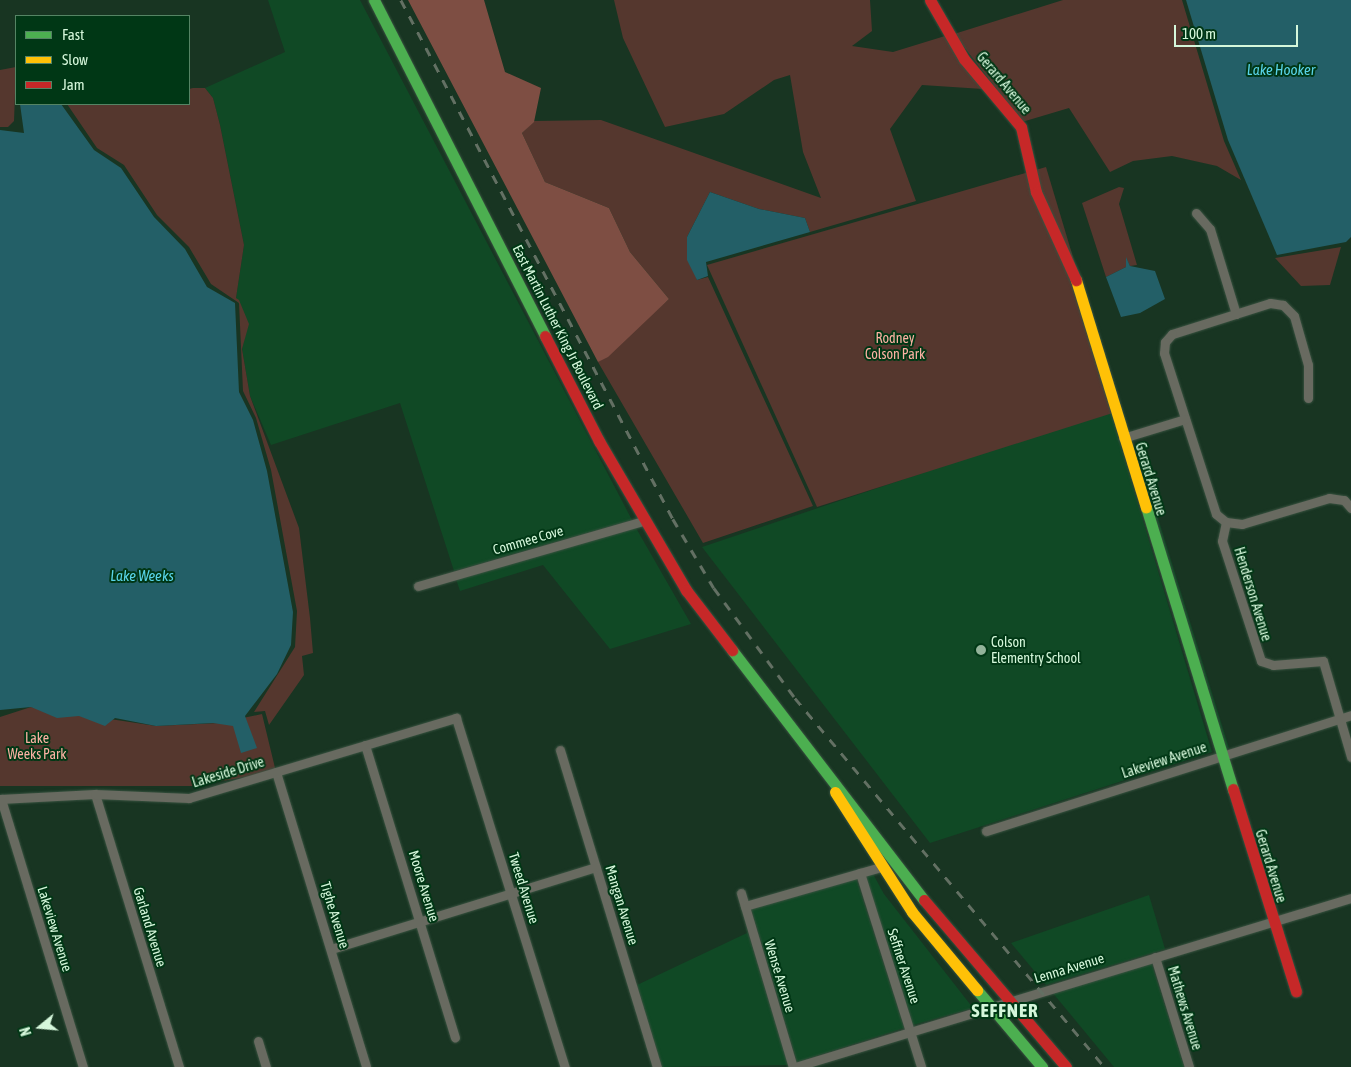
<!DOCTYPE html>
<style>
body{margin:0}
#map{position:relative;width:1351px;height:1067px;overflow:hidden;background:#183522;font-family:"Asap Condensed",sans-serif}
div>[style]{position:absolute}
.built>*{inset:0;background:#104925}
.green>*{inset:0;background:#55372e}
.forest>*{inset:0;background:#7e4e43}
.water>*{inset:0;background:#235f67}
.roads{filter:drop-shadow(0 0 1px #395240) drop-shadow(0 0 1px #395240)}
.street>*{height:9px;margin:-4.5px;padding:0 4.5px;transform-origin:4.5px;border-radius:4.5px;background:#686a60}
.fast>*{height:11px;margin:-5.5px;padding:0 5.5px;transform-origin:5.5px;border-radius:5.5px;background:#4caf50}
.slow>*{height:11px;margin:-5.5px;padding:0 5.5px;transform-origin:5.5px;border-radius:5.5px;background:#ffc107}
.jam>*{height:11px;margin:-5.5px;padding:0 5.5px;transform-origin:5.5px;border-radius:5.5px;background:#c62828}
.rail>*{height:2.5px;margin-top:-1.25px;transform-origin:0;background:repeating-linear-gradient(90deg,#637063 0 9px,transparent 0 18px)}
.dots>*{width:14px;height:14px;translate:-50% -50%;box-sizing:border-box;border:2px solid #003715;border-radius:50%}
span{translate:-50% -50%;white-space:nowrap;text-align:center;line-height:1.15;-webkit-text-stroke:4px #003715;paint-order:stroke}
.street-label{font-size:14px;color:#d5f7db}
.park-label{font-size:14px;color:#fcb2a4}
.poi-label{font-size:14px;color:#d5f7db}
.left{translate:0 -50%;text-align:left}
.water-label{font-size:15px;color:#59d4e9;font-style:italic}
.district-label{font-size:19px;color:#d5f7db;font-weight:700;letter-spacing:1px}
.legend{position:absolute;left:15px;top:15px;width:175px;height:90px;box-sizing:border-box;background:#003715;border:1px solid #558464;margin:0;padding:6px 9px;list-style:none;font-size:15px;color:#d5f7db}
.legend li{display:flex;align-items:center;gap:10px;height:25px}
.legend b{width:25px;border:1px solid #558464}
.north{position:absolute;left:15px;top:1002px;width:50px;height:50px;-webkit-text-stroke:4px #003715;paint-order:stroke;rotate:253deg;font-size:14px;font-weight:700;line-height:20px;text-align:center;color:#d5f7db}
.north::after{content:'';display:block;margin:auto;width:18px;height:22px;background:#d5f7db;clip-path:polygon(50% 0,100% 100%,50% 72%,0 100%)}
.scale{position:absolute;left:1174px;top:25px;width:124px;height:22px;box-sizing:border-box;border:2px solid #d5f7db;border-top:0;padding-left:6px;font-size:15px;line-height:18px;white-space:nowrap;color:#d5f7db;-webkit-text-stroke:4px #003715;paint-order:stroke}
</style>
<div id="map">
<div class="built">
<i style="clip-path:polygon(268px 0,360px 0,632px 520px,454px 571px,400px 403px,271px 445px,250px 396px,242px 349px,248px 324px,236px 298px,244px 245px,220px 125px,213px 98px,205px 88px,285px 52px)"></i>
<i style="clip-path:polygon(1110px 410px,1212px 752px,930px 843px,702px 547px)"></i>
<i style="clip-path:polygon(1145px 476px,1229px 748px,1225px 749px,1140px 477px)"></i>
<i style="clip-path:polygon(636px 528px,691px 624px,610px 649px,543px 565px,460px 591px,456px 579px)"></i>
<i style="clip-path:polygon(873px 874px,884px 894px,973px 1008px,913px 1025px,866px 876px)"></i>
<i style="clip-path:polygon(856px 878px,904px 1028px,797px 1062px,751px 908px)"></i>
<i style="clip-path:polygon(1149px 895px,1165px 949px,1046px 985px,1011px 943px)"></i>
<i style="clip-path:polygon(745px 923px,788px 1065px,662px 1067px,637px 985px,747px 933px)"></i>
<i style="clip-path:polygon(1151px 962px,1184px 1067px,1114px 1067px,1052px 992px)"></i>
</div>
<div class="green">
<i style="clip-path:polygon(614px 0,870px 0,872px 31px,852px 46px,893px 52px,945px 36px,983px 89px,922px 85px,890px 129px,916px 201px,810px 232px,805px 218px,759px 209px,710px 192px,687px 237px,697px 280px,708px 277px,813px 506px,703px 543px,598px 362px,669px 299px,630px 252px,609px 208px,545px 182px,522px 133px,534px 121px,601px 120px,821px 198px,803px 152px,790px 75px,774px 80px,724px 114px,665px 127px,623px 38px)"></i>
<i style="clip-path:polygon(1063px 0,1182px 0,1224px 141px,1241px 180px,1217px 166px,1172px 156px,1133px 161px,1110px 172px,1069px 108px,1022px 122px,954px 34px)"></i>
<i style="clip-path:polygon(16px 67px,14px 121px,8px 127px,0 127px,0 70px)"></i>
<i style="clip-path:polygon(193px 88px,205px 88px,213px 98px,220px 125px,244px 245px,236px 298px,239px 300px,249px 324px,242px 349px,250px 396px,299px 528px,310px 618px,313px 653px,302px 656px,304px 675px,269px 725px,265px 711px,254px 712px,295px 647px,297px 611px,271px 470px,256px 418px,243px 391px,239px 303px,211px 284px,189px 247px,157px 215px,124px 165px,97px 148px,67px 104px,189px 104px,189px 89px)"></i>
<i style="clip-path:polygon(1046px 167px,1119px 411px,817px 507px,707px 265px)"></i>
<i style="clip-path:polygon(1119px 187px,1124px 188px,1119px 204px,1137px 265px,1130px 266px,1126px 258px,1126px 267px,1106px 277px,1082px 203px)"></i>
<i style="clip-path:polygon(1341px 247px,1330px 285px,1301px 286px,1275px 258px)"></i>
<i style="clip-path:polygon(31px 707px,156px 726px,219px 723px,262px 714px,276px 772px,193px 786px,0 786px,0 717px)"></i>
</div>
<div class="forest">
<i style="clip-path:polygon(408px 0,484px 0,505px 72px,541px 88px,534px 122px,522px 133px,545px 182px,609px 208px,630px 252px,669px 299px,608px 357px,598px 362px)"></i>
</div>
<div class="water">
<i style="clip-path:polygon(1186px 0,1351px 0,1351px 237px,1346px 242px,1277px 255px,1228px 140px)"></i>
<i style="clip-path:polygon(20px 104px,61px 104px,94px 150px,121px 168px,154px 217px,185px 249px,207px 287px,235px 303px,239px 392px,253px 420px,267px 471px,293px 612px,291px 645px,277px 674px,245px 716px,257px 748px,241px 753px,233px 726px,213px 723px,156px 726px,115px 718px,105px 726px,79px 716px,57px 718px,31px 707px,0 710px,0 130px,24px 133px)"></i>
<i style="clip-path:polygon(710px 192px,759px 209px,805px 218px,810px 232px,706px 262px,708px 276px,697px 280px,687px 260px,687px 237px)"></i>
<i style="clip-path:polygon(1126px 257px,1130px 266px,1155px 271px,1165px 299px,1140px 313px,1121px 317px,1106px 277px,1126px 267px)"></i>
</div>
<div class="roads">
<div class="street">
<i style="left:1196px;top:213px;width:21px;rotate:49deg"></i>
<i style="left:1210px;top:229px;width:89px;rotate:73deg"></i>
<i style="left:1308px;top:398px;width:33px;rotate:-90deg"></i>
<i style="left:1308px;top:365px;width:51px;rotate:-105.9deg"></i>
<i style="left:1294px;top:316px;width:16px;rotate:-135deg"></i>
<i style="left:1283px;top:305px;width:13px;rotate:-171deg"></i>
<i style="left:1270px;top:303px;width:103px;rotate:162.4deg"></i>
<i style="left:1172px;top:334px;width:11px;rotate:131deg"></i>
<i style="left:1165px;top:342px;width:11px;rotate:95deg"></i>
<i style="left:1164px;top:353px;width:169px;rotate:72.1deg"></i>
<i style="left:1216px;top:514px;width:13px;rotate:39deg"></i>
<i style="left:1226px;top:522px;width:16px;rotate:7deg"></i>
<i style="left:1242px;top:524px;width:91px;rotate:-16.6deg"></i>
<i style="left:1329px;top:498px;width:15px;rotate:8deg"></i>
<i style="left:1344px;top:500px;width:11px;rotate:49deg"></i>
<i style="left:1123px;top:438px;width:65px;rotate:-17deg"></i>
<i style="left:1226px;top:522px;width:19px;rotate:102deg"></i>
<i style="left:1222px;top:541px;width:126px;rotate:72deg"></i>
<i style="left:1261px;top:661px;width:13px;rotate:18deg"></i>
<i style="left:1273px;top:665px;width:50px;rotate:-4.6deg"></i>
<i style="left:1323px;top:661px;width:100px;rotate:73.7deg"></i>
<i style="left:418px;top:586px;width:237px;rotate:-16.1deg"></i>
<i style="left:365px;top:745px;width:306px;rotate:72.9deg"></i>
<i style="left:560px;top:750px;width:332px;rotate:73deg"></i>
<i style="left:276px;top:772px;width:308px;rotate:73deg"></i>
<i style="left:95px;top:794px;width:286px;rotate:72.9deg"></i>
<i style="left:0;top:799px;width:95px;rotate:-3deg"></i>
<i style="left:95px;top:794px;width:94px;rotate:2.4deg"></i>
<i style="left:189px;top:798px;width:279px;rotate:-16.7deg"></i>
<i style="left:456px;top:718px;width:366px;rotate:72.7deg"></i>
<i style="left:1px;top:799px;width:280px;rotate:73deg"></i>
<i style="left:986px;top:831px;width:383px;rotate:-17.6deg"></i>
<i style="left:860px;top:873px;width:203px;rotate:72.5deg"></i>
<i style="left:741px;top:893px;width:182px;rotate:73.4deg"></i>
<i style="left:745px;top:906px;width:141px;rotate:-16deg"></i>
<i style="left:331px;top:949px;width:277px;rotate:-17.2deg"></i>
<i style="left:1155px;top:957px;width:115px;rotate:72.8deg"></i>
<i style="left:258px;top:1041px;width:27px;rotate:73deg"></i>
<i style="left:795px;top:1067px;width:581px;rotate:-16.91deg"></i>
</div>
<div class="fast">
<i style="left:374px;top:0;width:377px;rotate:63deg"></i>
<i style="left:1146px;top:507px;width:295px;rotate:72.9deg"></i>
<i style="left:732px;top:650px;width:315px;rotate:52.5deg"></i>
<i style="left:977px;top:990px;width:101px;rotate:49.8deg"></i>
</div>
<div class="slow">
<i style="left:1076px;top:280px;width:238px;rotate:72.9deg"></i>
<i style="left:835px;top:792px;width:143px;rotate:57.3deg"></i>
<i style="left:912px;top:912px;width:102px;rotate:50.2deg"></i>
</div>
<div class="jam">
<i style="left:930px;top:0;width:68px;rotate:60deg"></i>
<i style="left:964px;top:59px;width:89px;rotate:50deg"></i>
<i style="left:1021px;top:127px;width:67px;rotate:77deg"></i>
<i style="left:1036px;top:192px;width:97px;rotate:65.6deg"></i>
<i style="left:545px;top:336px;width:118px;rotate:62.8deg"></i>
<i style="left:599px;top:441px;width:173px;rotate:59.7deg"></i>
<i style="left:686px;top:590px;width:76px;rotate:52.5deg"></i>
<i style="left:1233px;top:789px;width:212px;rotate:72.7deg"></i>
<i style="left:924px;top:900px;width:219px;rotate:49.6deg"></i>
</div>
</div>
<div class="rail">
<i style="left:401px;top:0;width:586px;rotate:62.34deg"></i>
<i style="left:673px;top:519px;width:80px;rotate:59.3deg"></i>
<i style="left:714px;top:588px;width:137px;rotate:53.6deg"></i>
<i style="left:795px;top:698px;width:482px;rotate:50deg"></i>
</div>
<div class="dots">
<i style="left:981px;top:650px;background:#93b39a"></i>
</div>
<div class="street-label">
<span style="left:1004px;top:83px;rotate:50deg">Gerard Avenue</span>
<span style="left:558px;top:327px;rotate:63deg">East Martin Luther King Jr Boulevard</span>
<span style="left:1151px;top:479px;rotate:73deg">Gerard Avenue</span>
<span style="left:528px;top:540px;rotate:-16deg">Commee Cove</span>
<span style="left:1253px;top:594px;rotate:73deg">Henderson Avenue</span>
<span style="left:1164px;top:760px;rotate:-18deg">Lakeview Avenue</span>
<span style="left:228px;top:772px;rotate:-17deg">Lakeside Drive</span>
<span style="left:1271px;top:866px;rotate:73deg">Gerard Avenue</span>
<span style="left:424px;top:886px;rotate:73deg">Moore Avenue</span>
<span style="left:524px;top:888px;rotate:73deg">Tweed Avenue</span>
<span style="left:622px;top:905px;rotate:73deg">Mangan Avenue</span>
<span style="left:335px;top:915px;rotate:73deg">Tighe Avenue</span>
<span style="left:150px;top:927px;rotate:73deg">Garland Avenue</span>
<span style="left:55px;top:929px;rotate:73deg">Lakeview Avenue</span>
<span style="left:904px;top:966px;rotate:72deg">Seffner Avenue</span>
<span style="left:1069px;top:968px;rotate:-17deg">Lenna Avenue</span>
<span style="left:780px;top:976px;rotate:73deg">Wense Avenue</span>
<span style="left:1185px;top:1008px;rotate:73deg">Mathews Avenue</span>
</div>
<div class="park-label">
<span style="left:895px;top:346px">Rodney<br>Colson Park</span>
<span style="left:37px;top:746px">Lake<br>Weeks Park</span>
</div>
<div class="poi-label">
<span class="left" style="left:991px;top:650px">Colson<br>Elementry School</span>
</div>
<div class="water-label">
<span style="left:1281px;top:70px">Lake Hooker</span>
<span style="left:142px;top:576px">Lake Weeks</span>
</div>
<div class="district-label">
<span style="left:1005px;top:1011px">SEFFNER</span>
</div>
<ul class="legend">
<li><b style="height:6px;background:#4caf50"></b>Fast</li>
<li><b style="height:6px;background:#ffc107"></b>Slow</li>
<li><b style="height:6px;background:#c62828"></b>Jam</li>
</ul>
<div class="north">N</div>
<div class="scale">100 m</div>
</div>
